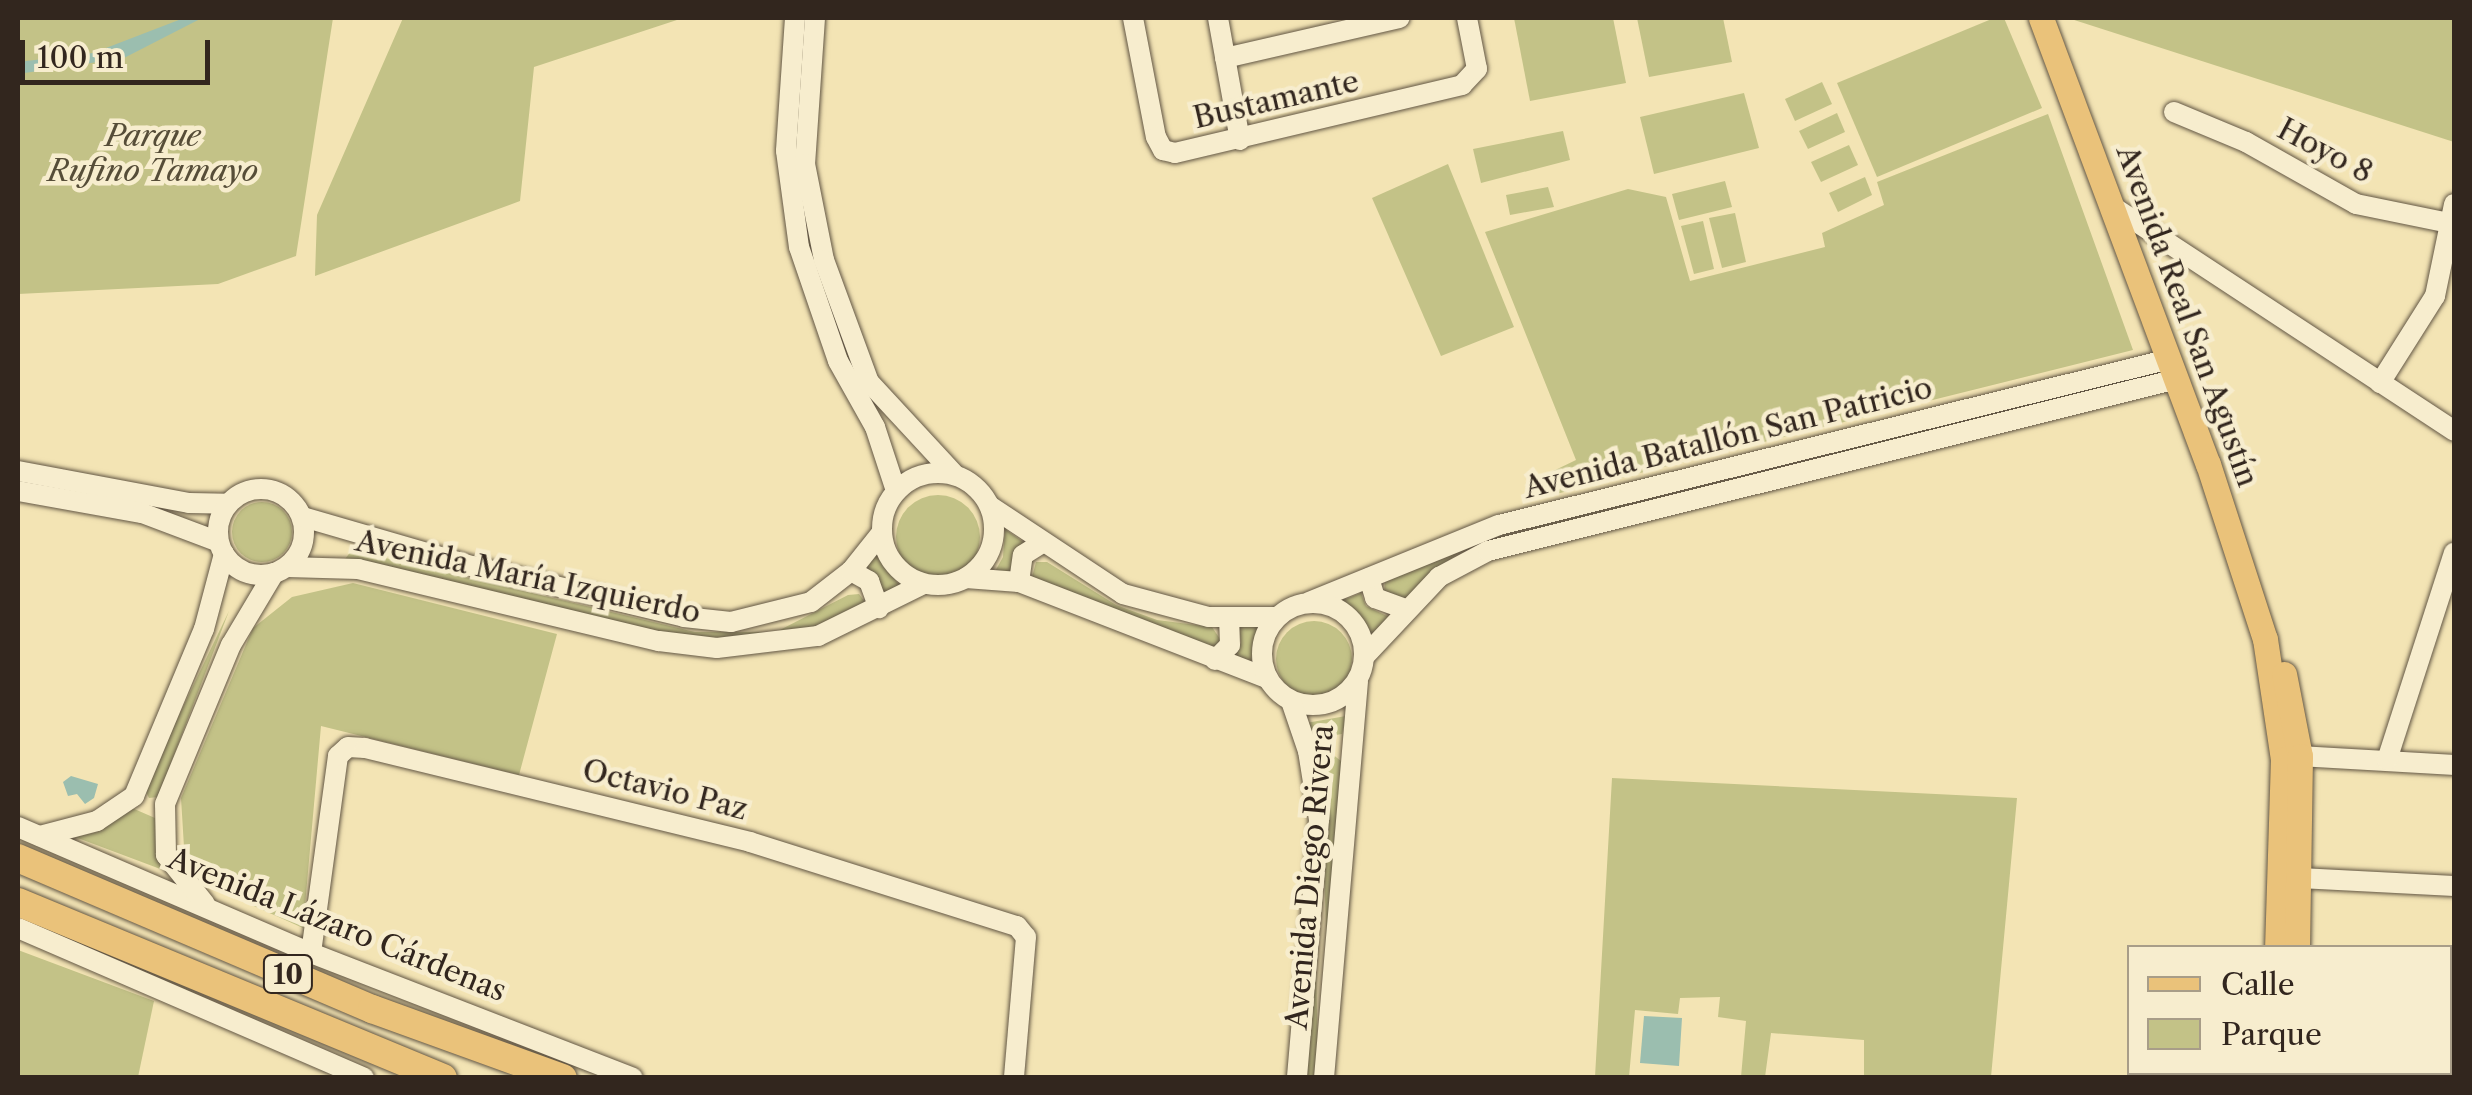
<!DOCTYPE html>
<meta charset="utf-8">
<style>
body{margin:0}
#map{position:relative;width:2472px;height:1095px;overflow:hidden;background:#f3e4b4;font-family:"Libre Caslon Text",serif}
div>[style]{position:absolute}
.green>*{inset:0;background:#c3c287}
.round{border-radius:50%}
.water>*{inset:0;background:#9bbeaf}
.roads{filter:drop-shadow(0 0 2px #625644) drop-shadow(0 0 2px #625644)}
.minor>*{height:20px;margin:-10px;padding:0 10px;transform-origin:10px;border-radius:10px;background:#f7edce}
.minor>.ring{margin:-10px;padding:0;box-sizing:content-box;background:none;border:20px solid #f7edce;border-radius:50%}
.major>*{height:25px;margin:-12.5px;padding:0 12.5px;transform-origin:12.5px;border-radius:12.5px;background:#eac27a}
.highway>*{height:28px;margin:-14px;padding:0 14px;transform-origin:14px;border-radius:14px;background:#eac27a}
span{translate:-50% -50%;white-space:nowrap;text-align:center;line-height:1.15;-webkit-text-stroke:9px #f7edce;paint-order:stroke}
.shield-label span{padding:2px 8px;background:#f7edce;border:2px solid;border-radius:8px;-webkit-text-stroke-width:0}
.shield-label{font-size:28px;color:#32261e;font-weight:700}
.street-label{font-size:30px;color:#32261e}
.park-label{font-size:30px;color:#564d38;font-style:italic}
.frame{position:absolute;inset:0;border:20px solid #32261e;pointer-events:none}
.legend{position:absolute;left:2127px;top:945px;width:325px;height:130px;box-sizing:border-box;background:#f7edce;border:2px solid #a89d88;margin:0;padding:12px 18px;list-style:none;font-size:30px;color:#32261e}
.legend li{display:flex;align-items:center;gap:20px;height:50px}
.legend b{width:50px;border:2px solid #a89d88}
.scale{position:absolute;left:20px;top:40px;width:190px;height:45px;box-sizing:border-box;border:5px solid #32261e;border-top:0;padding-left:12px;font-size:30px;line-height:35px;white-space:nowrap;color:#32261e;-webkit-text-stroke:8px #f7edce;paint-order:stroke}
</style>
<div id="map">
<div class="green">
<i style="clip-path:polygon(18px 18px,333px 18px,296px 256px,218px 284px,18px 294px)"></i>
<i style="clip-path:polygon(403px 18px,683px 18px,534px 67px,520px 201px,315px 276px,317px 215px)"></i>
<i style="clip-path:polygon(1514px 18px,1613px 18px,1626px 83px,1530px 101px)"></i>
<i style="clip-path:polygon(1637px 18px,1723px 18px,1732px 62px,1649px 77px)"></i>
<i style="clip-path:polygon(1994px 18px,2004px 18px,2042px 108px,1877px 177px,1837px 83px)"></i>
<i style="clip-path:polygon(2068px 18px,2454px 18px,2454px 142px)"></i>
<i style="clip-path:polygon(1822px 82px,1832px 104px,1795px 121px,1785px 99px)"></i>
<i style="clip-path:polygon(1744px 93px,1759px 148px,1654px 174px,1640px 117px)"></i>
<i style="clip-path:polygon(1837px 113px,1845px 132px,1808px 149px,1799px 131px)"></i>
<i style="clip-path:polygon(2048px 114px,2133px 350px,1552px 495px,1547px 474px,1576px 460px,1485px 232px,1628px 189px,1666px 197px,1690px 281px,1825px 247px,1822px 233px,1884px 205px,1877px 182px)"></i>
<i style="clip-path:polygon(1563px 131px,1570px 160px,1481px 183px,1473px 149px)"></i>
<i style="clip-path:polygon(1849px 145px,1858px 165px,1821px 182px,1811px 162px)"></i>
<i style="clip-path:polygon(1448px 164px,1514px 327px,1441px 356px,1372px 198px)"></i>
<i style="clip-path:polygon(1865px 177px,1872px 195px,1838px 212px,1829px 193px)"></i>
<i style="clip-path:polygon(1725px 181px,1732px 207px,1679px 220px,1672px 194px)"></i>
<i style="clip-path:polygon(1548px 187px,1554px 207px,1510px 215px,1506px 195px)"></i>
<i style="clip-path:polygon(1735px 213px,1746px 262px,1722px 268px,1709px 218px)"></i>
<i style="clip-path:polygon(1703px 221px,1714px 269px,1694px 274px,1681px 226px)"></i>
<i class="round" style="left:896px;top:495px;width:84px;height:84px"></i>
<i class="round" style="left:232px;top:502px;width:60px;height:60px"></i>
<i style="clip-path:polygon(1005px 529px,1026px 544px,1010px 573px,988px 584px,1003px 557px)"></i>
<i style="clip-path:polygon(352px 550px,695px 632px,776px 632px,848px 595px,859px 594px,868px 606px,836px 627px,710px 643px,345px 559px)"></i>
<i style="clip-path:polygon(874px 552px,900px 586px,884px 595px,865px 564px)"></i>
<i style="clip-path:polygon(1459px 552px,1404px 599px,1384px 597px,1385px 581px)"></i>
<i style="clip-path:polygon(1036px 562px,1047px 562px,1116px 605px,1157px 620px,1212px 627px,1222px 642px,1209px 651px,1030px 585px)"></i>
<i style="clip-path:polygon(353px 583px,557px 634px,519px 775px,321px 726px,303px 928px,207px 885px,184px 847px,181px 798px,253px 628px,292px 597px)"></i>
<i style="clip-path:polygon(1361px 593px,1366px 606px,1389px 617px,1375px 638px,1341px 601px)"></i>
<i style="clip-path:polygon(229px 611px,158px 797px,149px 798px,144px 788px)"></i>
<i class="round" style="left:1276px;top:621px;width:76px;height:76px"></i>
<i style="clip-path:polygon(1239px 626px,1259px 627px,1249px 667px,1230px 658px,1241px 643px)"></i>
<i style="clip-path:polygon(1346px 716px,1342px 734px,1312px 739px,1306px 723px)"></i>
<i style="clip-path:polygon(1327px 750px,1341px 761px,1327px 945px,1319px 758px)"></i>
<i style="clip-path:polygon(1612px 778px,2017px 798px,1991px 1077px,1864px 1077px,1864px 1040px,1771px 1033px,1765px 1077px,1741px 1077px,1746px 1021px,1718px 1017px,1720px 997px,1680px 998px,1678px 1014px,1635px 1010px,1629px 1077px,1595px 1077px)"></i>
<i style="clip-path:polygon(132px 808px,155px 818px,160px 854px,171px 873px,75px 837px,97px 832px)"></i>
<i style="clip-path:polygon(18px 950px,154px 1001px,138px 1077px,18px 1077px)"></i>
<i style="clip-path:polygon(1316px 968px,1318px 1054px,1316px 1077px,1307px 1078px)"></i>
</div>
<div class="water">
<i style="clip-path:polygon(184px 18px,202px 18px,124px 58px,18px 74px,18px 62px,93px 53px)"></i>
<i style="clip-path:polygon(71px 776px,98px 784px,94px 798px,85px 804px,77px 794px,68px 796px,63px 782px)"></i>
<i style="clip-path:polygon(1644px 1016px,1682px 1018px,1679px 1066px,1640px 1063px)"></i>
</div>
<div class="roads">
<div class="minor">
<i style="left:795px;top:18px;width:133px;rotate:93.9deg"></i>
<i style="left:786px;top:151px;width:97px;rotate:82.3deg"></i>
<i style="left:799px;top:247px;width:120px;rotate:71.1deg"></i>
<i style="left:838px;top:361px;width:76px;rotate:60.7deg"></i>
<i style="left:875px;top:427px;width:67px;rotate:71.8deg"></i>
<i style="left:815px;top:18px;width:146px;rotate:93.9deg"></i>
<i style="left:805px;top:164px;width:98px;rotate:78.8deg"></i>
<i style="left:824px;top:260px;width:130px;rotate:69.8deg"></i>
<i style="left:869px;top:382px;width:127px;rotate:47.2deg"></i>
<i style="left:1133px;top:18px;width:121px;rotate:79.1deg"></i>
<i style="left:1156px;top:137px;width:15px;rotate:62deg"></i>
<i style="left:1163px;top:150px;width:12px;rotate:14deg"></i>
<i style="left:1175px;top:153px;width:295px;rotate:-13.3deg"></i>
<i style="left:1462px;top:85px;width:22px;rotate:-47deg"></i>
<i style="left:1477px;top:69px;width:52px;rotate:-101.1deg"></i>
<i style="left:1218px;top:18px;width:124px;rotate:79.8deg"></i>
<i style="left:1225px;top:58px;width:179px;rotate:-12.9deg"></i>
<i style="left:2174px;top:112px;width:78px;rotate:22.6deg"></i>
<i style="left:2246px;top:142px;width:126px;rotate:29.4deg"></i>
<i style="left:2356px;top:204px;width:100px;rotate:11.5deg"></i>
<i style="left:2112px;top:206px;width:409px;rotate:33.3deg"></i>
<i style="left:2380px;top:383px;width:103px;rotate:-57.7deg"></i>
<i style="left:2435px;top:296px;width:94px;rotate:-78.3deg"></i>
<i style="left:18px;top:471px;width:174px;rotate:10.6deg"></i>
<i style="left:189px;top:503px;width:39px;rotate:1deg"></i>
<i class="ring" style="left:882px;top:473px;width:92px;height:92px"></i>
<i class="ring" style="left:218px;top:489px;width:66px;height:66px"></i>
<i style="left:18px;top:491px;width:126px;rotate:10.1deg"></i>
<i style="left:142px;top:513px;width:82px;rotate:20.6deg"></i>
<i style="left:990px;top:506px;width:159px;rotate:33.5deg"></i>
<i style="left:1123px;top:594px;width:89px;rotate:15deg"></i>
<i style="left:1209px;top:617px;width:67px"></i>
<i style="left:303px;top:517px;width:176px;rotate:16.2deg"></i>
<i style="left:472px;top:566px;width:218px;rotate:13.5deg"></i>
<i style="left:684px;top:617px;width:47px;rotate:6.1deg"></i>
<i style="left:731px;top:622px;width:82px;rotate:-14deg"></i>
<i style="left:811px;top:602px;width:51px;rotate:-37.8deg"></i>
<i style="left:851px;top:571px;width:50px;rotate:-51.5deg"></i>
<i style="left:287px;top:567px;width:71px;rotate:1.6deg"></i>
<i style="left:358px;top:569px;width:309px;rotate:13.5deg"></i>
<i style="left:659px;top:641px;width:58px;rotate:6.9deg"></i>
<i style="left:717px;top:648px;width:102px;rotate:-6.8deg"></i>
<i style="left:818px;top:636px;width:117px;rotate:-26.3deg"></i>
<i style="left:851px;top:571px;width:21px;rotate:29deg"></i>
<i style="left:869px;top:581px;width:29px;rotate:70deg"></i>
<i style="left:966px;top:578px;width:53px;rotate:4.3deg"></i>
<i style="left:1019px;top:582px;width:266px;rotate:21.2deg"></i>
<i style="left:1369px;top:578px;width:21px;rotate:73deg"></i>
<i style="left:1375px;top:598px;width:32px;rotate:20deg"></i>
<i style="left:1019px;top:582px;width:27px;rotate:-82deg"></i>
<i style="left:1023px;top:555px;width:22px;rotate:-32deg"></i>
<i style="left:1309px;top:602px;width:205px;rotate:-22.1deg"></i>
<i style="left:1499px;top:525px;width:691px;rotate:-13.9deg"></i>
<i class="ring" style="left:1262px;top:603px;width:82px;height:82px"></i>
<i style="left:1364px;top:657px;width:110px;rotate:-46.8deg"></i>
<i style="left:1439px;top:577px;width:55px;rotate:-28deg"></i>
<i style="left:1488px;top:551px;width:710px;rotate:-14.02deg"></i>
<i style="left:1215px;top:660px;width:21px;rotate:-45deg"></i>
<i style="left:1230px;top:645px;width:26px;rotate:-92deg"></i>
<i style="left:1291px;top:701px;width:53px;rotate:71.2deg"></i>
<i style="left:1308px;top:751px;width:70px;rotate:80.9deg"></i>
<i style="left:1319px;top:820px;width:259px;rotate:94.9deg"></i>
<i style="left:2300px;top:756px;width:154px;rotate:3.3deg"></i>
<i style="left:2387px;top:760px;width:218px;rotate:-72.1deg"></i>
<i style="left:18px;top:827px;width:319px;rotate:23.3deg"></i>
<i style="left:311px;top:953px;width:345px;rotate:21.2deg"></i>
<i style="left:40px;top:836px;width:59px;rotate:-14.7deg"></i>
<i style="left:97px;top:821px;width:45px;rotate:-34deg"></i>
<i style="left:134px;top:796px;width:181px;rotate:-67.3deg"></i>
<i style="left:204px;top:629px;width:78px;rotate:-75.1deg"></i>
<i style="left:2300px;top:878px;width:154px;rotate:3deg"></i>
<i style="left:205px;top:904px;width:63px;rotate:-128.5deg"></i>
<i style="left:166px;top:855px;width:51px;rotate:-91.1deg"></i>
<i style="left:165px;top:804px;width:172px;rotate:-67.5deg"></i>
<i style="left:231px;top:645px;width:84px;rotate:-59.2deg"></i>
<i style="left:18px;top:928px;width:377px;rotate:23.4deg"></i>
<i style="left:311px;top:953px;width:199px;rotate:-82.2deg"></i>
<i style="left:338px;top:756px;width:13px;rotate:-42deg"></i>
<i style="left:348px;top:747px;width:17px;rotate:3deg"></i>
<i style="left:365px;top:748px;width:396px;rotate:13.7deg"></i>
<i style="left:750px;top:842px;width:280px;rotate:17.5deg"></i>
<i style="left:1017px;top:926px;width:14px;rotate:51deg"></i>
<i style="left:1026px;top:937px;width:142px;rotate:94.9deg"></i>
<i style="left:2450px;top:1011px;width:4px;rotate:27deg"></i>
<i style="left:1324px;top:1078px;width:398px;rotate:-85.1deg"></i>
</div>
<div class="major">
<i style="left:2041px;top:18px;width:476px;rotate:69.5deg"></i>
<i style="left:2208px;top:464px;width:184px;rotate:72deg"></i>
<i style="left:2265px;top:639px;width:121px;rotate:81.5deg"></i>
<i style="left:2283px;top:759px;width:189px;rotate:91.8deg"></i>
<i style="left:2284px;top:674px;width:84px;rotate:79deg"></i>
<i style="left:2300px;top:756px;width:192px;rotate:90.9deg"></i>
<i style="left:2271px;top:1078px;width:6px;rotate:-90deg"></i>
<i style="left:2289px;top:1078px;width:6px;rotate:-81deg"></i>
</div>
<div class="highway">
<i style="left:18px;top:858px;width:385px;rotate:23.1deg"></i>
<i style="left:372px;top:1009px;width:203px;rotate:19.9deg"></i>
<i style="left:18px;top:902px;width:460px;rotate:22.5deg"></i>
</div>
</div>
<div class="shield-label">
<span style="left:288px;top:974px">10</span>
</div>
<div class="street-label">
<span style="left:1276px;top:100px;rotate:-13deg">Bustamante</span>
<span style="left:2325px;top:151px;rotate:28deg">Hoyo 8</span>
<span style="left:2187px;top:316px;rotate:70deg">Avenida Real San Agustín</span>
<span style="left:1728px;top:438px;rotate:-14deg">Avenida Batallón San Patricio</span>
<span style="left:528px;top:577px;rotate:12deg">Avenida María Izquierdo</span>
<span style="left:665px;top:790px;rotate:14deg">Octavio Paz</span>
<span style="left:1310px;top:877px;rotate:-85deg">Avenida Diego Rivera</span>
<span style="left:337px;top:925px;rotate:22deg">Avenida Lázaro Cárdenas</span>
</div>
<div class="park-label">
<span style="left:153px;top:153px">Parque<br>Rufino Tamayo</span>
</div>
<div class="frame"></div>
<ul class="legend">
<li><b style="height:12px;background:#eac27a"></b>Calle</li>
<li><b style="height:28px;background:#c3c287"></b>Parque</li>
</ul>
<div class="scale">100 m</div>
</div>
